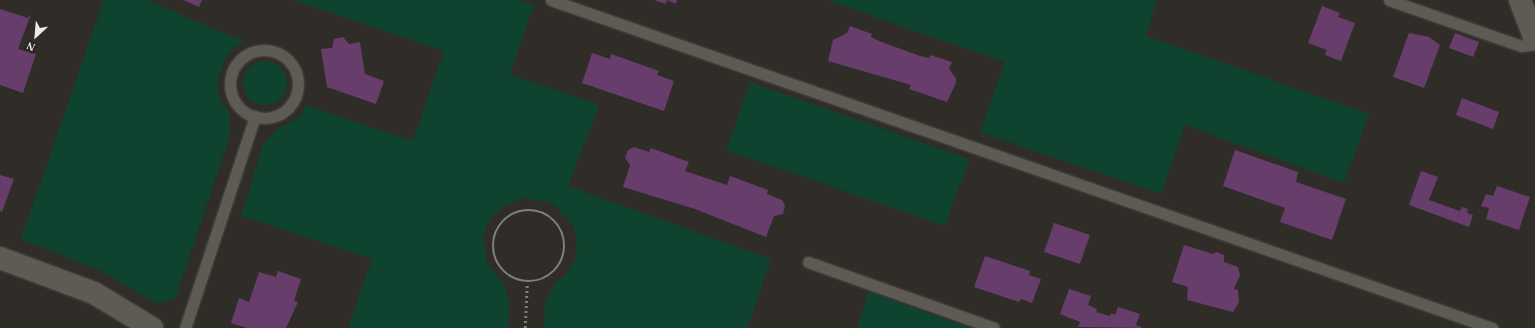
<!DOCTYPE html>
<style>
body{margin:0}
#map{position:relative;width:1535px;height:328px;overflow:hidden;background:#302d28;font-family:"Times New Roman",serif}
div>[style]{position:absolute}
.green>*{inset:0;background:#0e4330}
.round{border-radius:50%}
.building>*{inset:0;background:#673d6b}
.path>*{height:2.5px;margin-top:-1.25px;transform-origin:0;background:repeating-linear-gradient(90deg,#817f7a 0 2px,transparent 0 5px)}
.path>.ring{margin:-1.25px;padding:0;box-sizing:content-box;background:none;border:2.5px solid #817f7a;border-radius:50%}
.roads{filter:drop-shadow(0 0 1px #4b4944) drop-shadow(0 0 1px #4b4944)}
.service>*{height:11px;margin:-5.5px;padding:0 5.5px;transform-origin:5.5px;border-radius:5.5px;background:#5e5a54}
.service>.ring{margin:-5.5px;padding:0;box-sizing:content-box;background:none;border:11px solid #5e5a54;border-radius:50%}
.minor>*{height:22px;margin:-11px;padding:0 11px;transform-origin:11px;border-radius:11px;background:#5e5a54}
.tertiary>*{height:22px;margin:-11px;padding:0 11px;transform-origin:11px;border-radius:11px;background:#5e5a54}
span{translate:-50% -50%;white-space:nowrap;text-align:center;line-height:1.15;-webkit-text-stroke:3.5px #26231e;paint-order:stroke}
.north{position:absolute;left:16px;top:16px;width:40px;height:40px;-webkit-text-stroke:3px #26231e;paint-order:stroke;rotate:206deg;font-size:11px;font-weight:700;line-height:16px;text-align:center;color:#eeece8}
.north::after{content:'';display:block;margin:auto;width:14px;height:18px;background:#eeece8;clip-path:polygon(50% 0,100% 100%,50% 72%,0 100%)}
</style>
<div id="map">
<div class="green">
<i style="clip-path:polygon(104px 0,147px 0,245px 42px,234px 47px,226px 58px,217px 82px,220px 100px,229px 113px,230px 135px,175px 299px,157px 303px,99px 270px,21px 239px)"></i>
<i style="clip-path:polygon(294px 0,519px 0,534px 5px,510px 74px,599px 105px,568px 186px,771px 259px,747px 328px,544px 328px,545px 302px,555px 283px,566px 274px,575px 260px,577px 245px,574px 227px,552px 203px,520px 198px,503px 207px,491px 218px,483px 235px,487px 263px,503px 283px,509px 298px,508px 328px,348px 328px,372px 259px,241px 216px,263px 145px,278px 129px,300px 117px,306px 105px,413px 141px,444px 51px)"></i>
<i style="clip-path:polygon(826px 0,1157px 0,1146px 36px,1369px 114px,1344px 183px,1185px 125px,1161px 194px,980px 132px,1005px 62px)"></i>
<i class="round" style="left:243px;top:61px;width:44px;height:44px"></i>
<i style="clip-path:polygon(750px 82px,969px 159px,945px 226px,726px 150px)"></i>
<i style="clip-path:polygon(869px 292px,971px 328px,857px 328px)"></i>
</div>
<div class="building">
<i style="clip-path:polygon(183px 0,202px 0,199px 7px)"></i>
<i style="clip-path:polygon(654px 0,677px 0,676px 4px,667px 0,666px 4px)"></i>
<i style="clip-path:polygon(1322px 6px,1340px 13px,1338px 17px,1355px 23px,1341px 61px,1325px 55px,1327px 50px,1308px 43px)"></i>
<i style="clip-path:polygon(0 9px,28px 18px,31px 14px,18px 49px,36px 54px,23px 93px,0 85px)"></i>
<i style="clip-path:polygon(850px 26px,872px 34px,871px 37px,879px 41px,920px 56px,929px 58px,930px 55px,952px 62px,949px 69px,956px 78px,956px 83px,947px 102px,909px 89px,911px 85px,828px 61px,833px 40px,847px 33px)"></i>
<i style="clip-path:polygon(1409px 33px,1429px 37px,1440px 45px,1424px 88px,1393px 77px)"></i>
<i style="clip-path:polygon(1455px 33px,1479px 42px,1473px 57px,1449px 48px)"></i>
<i style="clip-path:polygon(343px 37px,349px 44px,360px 42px,365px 74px,384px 81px,376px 104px,327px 87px,321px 49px,332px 48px,334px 39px)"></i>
<i style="clip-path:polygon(592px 53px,610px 59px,611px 54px,659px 71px,657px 75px,674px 81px,664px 111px,582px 83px)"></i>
<i style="clip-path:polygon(1462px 98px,1499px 112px,1493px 129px,1456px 115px)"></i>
<i style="clip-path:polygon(634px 147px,649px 152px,651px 148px,689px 162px,685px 171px,727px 185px,730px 176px,768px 190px,767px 194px,782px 200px,785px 205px,783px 214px,774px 216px,766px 237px,695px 209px,623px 187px,630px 165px,625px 158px,628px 150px)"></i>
<i style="clip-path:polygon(1235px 150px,1298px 172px,1296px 182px,1346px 199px,1332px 240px,1280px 222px,1285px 208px,1223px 186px)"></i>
<i style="clip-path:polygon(1421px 171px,1438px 177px,1429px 200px,1460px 211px,1462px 207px,1468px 209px,1467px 213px,1473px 215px,1469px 227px,1409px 205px)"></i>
<i style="clip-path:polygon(0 175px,14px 179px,2px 212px,0 211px)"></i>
<i style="clip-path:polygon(1497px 186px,1530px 197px,1519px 230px,1486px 219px,1489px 208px,1481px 206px,1486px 194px,1493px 196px)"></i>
<i style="clip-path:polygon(1054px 223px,1090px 235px,1080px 264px,1044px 252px)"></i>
<i style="clip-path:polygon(1184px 245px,1213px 254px,1217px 252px,1224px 255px,1224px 262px,1238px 267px,1240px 275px,1234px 289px,1238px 290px,1239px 302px,1233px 312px,1187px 300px,1188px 287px,1172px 282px)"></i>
<i style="clip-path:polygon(985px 256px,1030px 271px,1029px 275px,1041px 279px,1032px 303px,1021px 299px,1019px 302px,974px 287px)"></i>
<i style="clip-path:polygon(278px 271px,301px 279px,294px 301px,298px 302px,286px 328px,247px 328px,231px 323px,239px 298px,249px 302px,259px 272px,276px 277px)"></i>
<i style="clip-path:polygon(1069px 289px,1091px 296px,1088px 305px,1097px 309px,1096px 312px,1110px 316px,1111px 313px,1115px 315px,1118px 307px,1140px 314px,1136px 325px,1143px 328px,1078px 327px,1080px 322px,1060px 314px)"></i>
</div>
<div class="path">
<i class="ring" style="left:493px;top:210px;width:69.5px;height:69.5px"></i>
<i style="left:525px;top:328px;width:44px;rotate:-87.4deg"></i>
</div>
<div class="roads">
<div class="service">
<i style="left:551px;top:0;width:997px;rotate:19.22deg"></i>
<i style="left:1389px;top:0;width:140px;rotate:19.2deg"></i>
<i style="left:1521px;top:46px;width:14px;rotate:-8deg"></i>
<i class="ring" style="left:230px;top:50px;width:57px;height:57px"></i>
<i style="left:808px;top:262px;width:197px;rotate:19.5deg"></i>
<i style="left:185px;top:328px;width:223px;rotate:-71.7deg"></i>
</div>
<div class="minor">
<i style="left:0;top:258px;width:100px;rotate:20.4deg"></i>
<i style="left:94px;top:293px;width:68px;rotate:31.1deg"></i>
</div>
<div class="tertiary">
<i style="left:1520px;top:0;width:42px;rotate:69deg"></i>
</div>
</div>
<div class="north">N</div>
</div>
